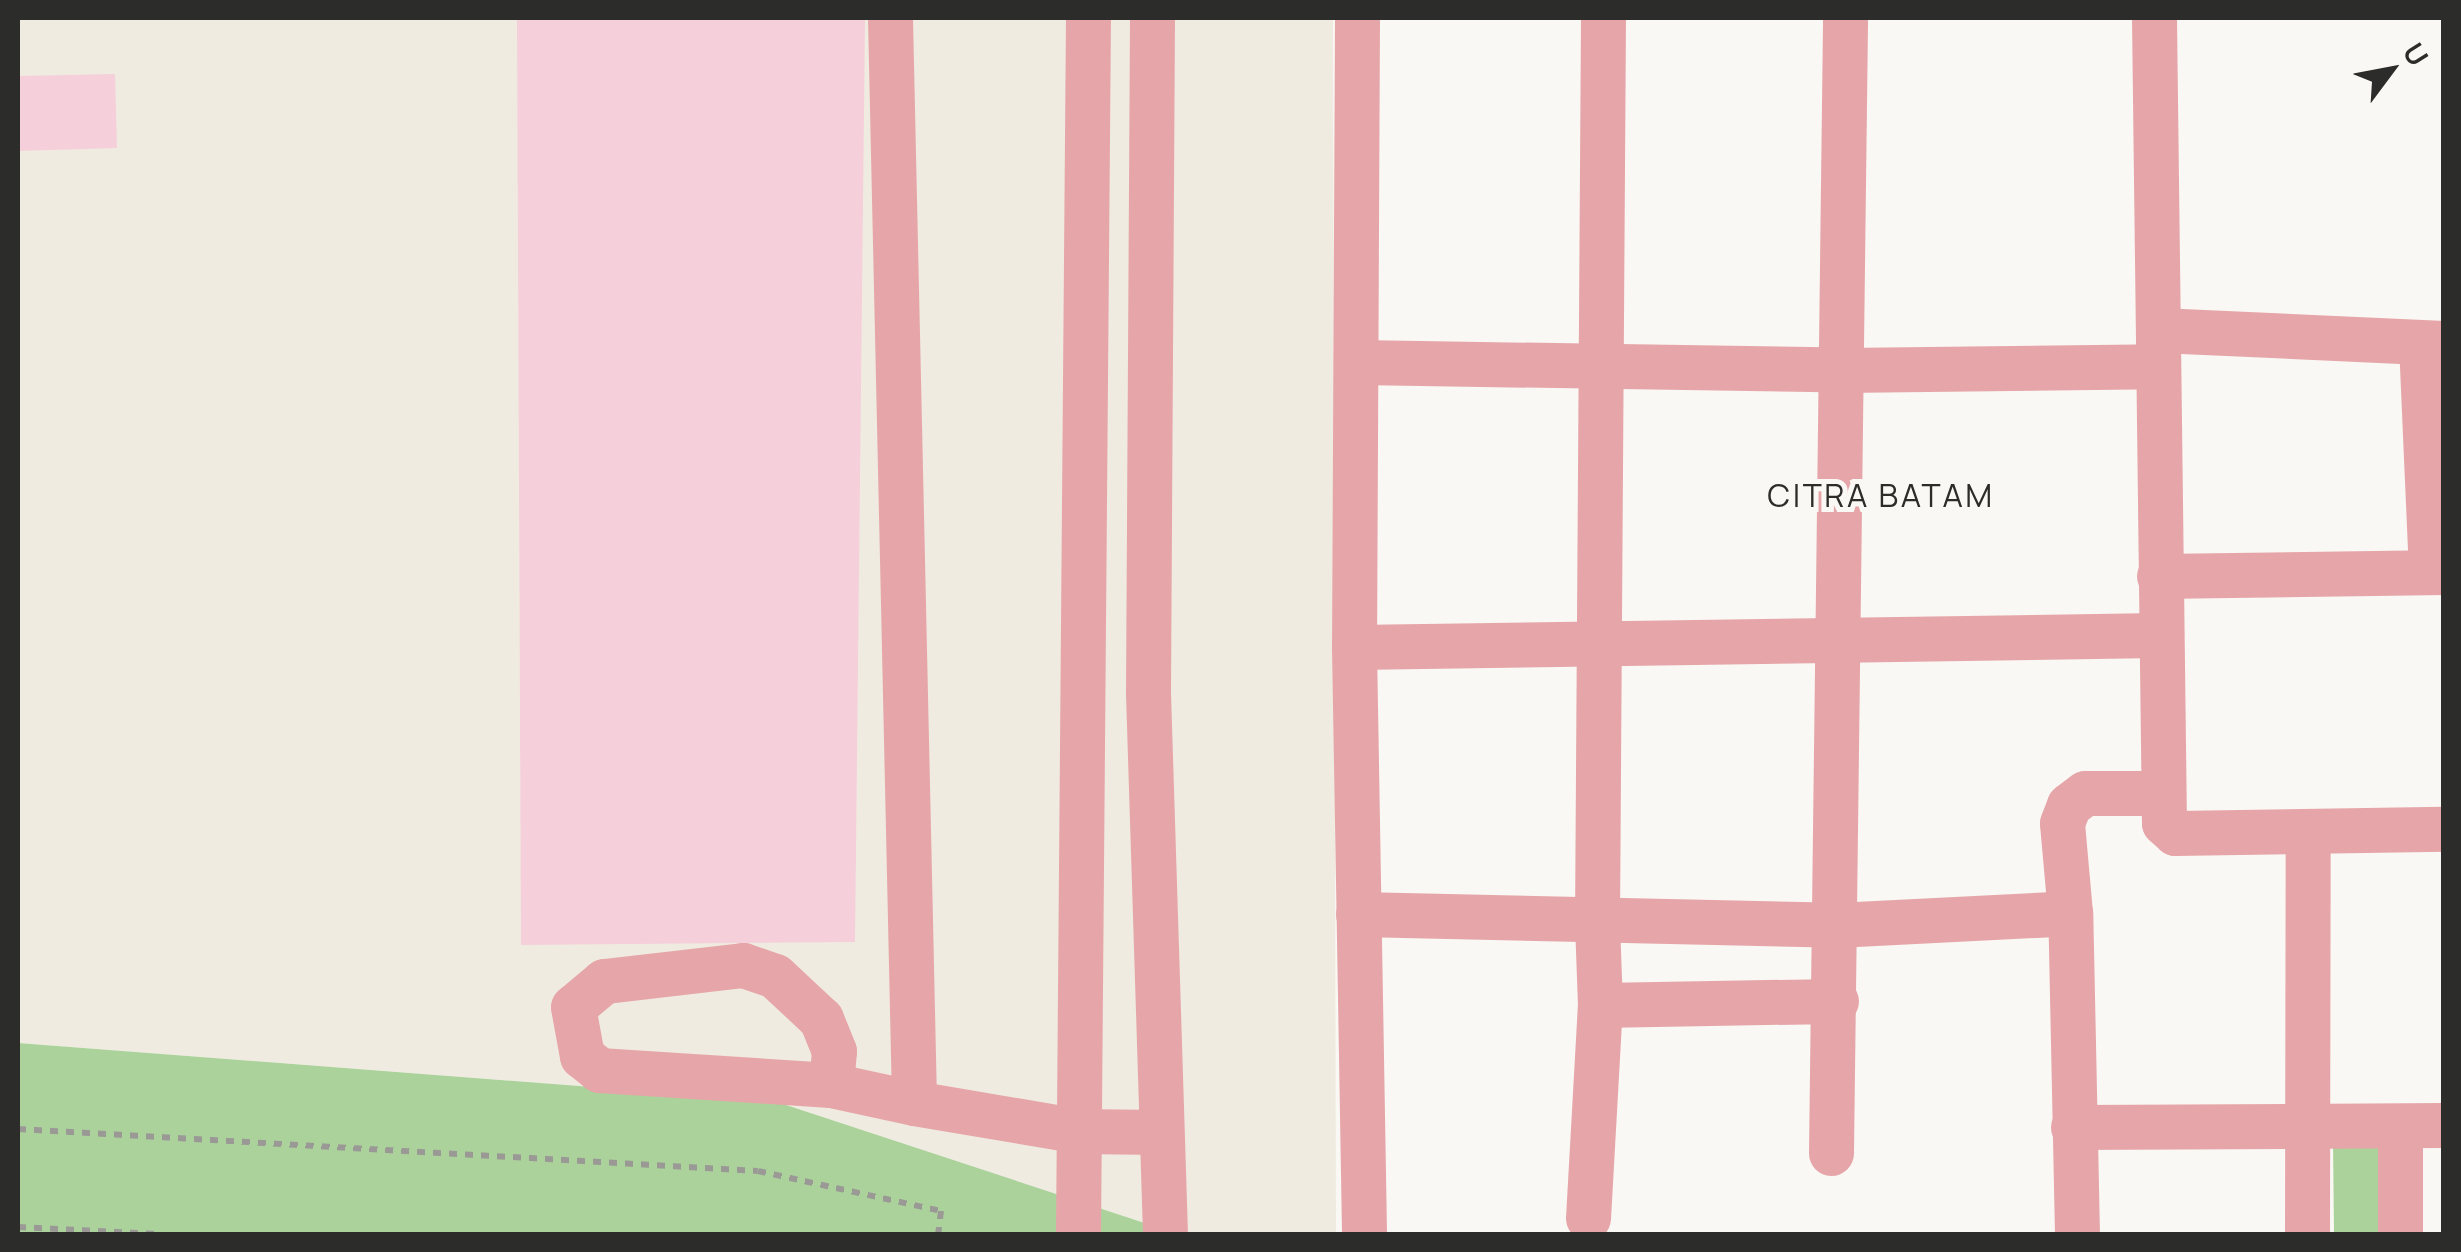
<!DOCTYPE html>
<style>
body{margin:0}
#map{position:relative;width:2461px;height:1252px;overflow:hidden;background:#faf8f4;font-family:Manrope,sans-serif}
div>[style]{position:absolute}
.built>*{inset:0;background:#f0ebe0}
.green>*{inset:0;background:#abd29b}
.building>*{inset:0;background:#f5cfda}
.path>*{height:6px;margin-top:-3px;transform-origin:0;background:repeating-linear-gradient(90deg,#9a9996 0 8px,transparent 0 16px)}
.minor>*{height:45px;margin:-22.5px;padding:0 22.5px;transform-origin:22.5px;border-radius:22.5px;background:#e6a6a9}
span{translate:-50% -50%;white-space:nowrap;text-align:center;line-height:1.15;-webkit-text-stroke:10px #faf8f4;paint-order:stroke}
.neighbourhood-label{font-size:32px;color:#2c2c2a;letter-spacing:2.5px}
.frame{position:absolute;inset:0;border:20px solid #2c2c2a;pointer-events:none}
.north{position:absolute;left:2341px;top:20px;width:100px;height:100px;-webkit-text-stroke:8px #faf8f4;paint-order:stroke;rotate:58deg;font-size:28px;font-weight:700;line-height:40px;text-align:center;color:#2c2c2a}
.north::after{content:'';display:block;margin:auto;width:35px;height:45px;background:#2c2c2a;clip-path:polygon(50% 0,100% 100%,50% 72%,0 100%)}
</style>
<div id="map">
<div class="built">
<i style="clip-path:polygon(18px 18px,1333px 18px,1336px 1234px,1178px 1234px,774px 1101px,18px 1043px)"></i>
</div>
<div class="green">
<i style="clip-path:polygon(18px 1043px,774px 1101px,1178px 1234px,18px 1234px)"></i>
<i style="clip-path:polygon(2333px 1141px,2382px 1141px,2383px 1234px,2334px 1234px)"></i>
</div>
<div class="building">
<i style="clip-path:polygon(517px 18px,865px 18px,855px 942px,521px 945px)"></i>
<i style="clip-path:polygon(115px 74px,117px 148px,18px 151px,18px 76px)"></i>
</div>
<div class="path">
<i style="left:18px;top:1129px;width:741px;rotate:3.25deg"></i>
<i style="left:758px;top:1171px;width:187px;rotate:12.3deg"></i>
<i style="left:941px;top:1211px;width:23px;rotate:97deg"></i>
<i style="left:18px;top:1227px;width:140px;rotate:2.9deg"></i>
</div>
<div class="minor">
<i style="left:890px;top:18px;width:1085px;rotate:88.73deg"></i>
<i style="left:914px;top:1103px;width:167px;rotate:9.6deg"></i>
<i style="left:1079px;top:1131px;width:80px;rotate:0.7deg"></i>
<i style="left:1152px;top:18px;width:675px;rotate:90.34deg"></i>
<i style="left:1148px;top:693px;width:541px;rotate:88.2deg"></i>
<i style="left:1357px;top:18px;width:629px;rotate:90.27deg"></i>
<i style="left:1354px;top:647px;width:586px;rotate:89.02deg"></i>
<i style="left:2154px;top:18px;width:805px;rotate:89.29deg"></i>
<i style="left:2164px;top:823px;width:15px;rotate:42deg"></i>
<i style="left:2175px;top:833px;width:269px;rotate:-0.9deg"></i>
<i style="left:2159px;top:330px;width:285px;rotate:2.6deg"></i>
<i style="left:2421px;top:343px;width:229px;rotate:87.5deg"></i>
<i style="left:1358px;top:362px;width:484px;rotate:0.9deg"></i>
<i style="left:1842px;top:370px;width:315px;rotate:-0.7deg"></i>
<i style="left:2159px;top:576px;width:285px;rotate:-0.8deg"></i>
<i style="left:1354px;top:647px;width:805px;rotate:-0.85deg"></i>
<i style="left:1358px;top:914px;width:478px;rotate:1.3deg"></i>
<i style="left:1836px;top:925px;width:234px;rotate:-2.9deg"></i>
<i style="left:1600px;top:1005px;width:236px;rotate:-1deg"></i>
<i style="left:831px;top:1085px;width:34px;rotate:-85deg"></i>
<i style="left:834px;top:1051px;width:35px;rotate:-112deg"></i>
<i style="left:821px;top:1019px;width:63px;rotate:-136.9deg"></i>
<i style="left:775px;top:976px;width:34px;rotate:-161deg"></i>
<i style="left:743px;top:965px;width:140px;rotate:173.4deg"></i>
<i style="left:604px;top:981px;width:40px;rotate:140deg"></i>
<i style="left:573px;top:1007px;width:50px;rotate:79.6deg"></i>
<i style="left:582px;top:1056px;width:22px;rotate:39deg"></i>
<i style="left:599px;top:1070px;width:232px;rotate:3.7deg"></i>
<i style="left:831px;top:1085px;width:85px;rotate:12.2deg"></i>
<i style="left:2400px;top:1126px;width:108px;rotate:90deg"></i>
<i style="left:2073px;top:1127px;width:371px;rotate:-0.3deg"></i>
<i style="left:1831px;top:1153px;width:1135px;rotate:-89.29deg"></i>
<i style="left:1588px;top:1218px;width:213px;rotate:-86.8deg"></i>
<i style="left:1600px;top:1005px;width:83px;rotate:-92.1deg"></i>
<i style="left:1597px;top:922px;width:904px;rotate:-89.62deg"></i>
<i style="left:1078px;top:1234px;width:1216px;rotate:-89.53deg"></i>
<i style="left:2077px;top:1234px;width:321px;rotate:-91.2deg"></i>
<i style="left:2070px;top:913px;width:90px;rotate:-95.1deg"></i>
<i style="left:2062px;top:823px;width:19px;rotate:-69deg"></i>
<i style="left:2069px;top:805px;width:20px;rotate:-37deg"></i>
<i style="left:2085px;top:793px;width:76px"></i>
<i style="left:2307px;top:1234px;width:403px;rotate:-89.9deg"></i>
</div>
<div class="neighbourhood-label">
<span style="left:1881px;top:495px">CITRA BATAM</span>
</div>
<div class="frame"></div>
<div class="north">U</div>
</div>
